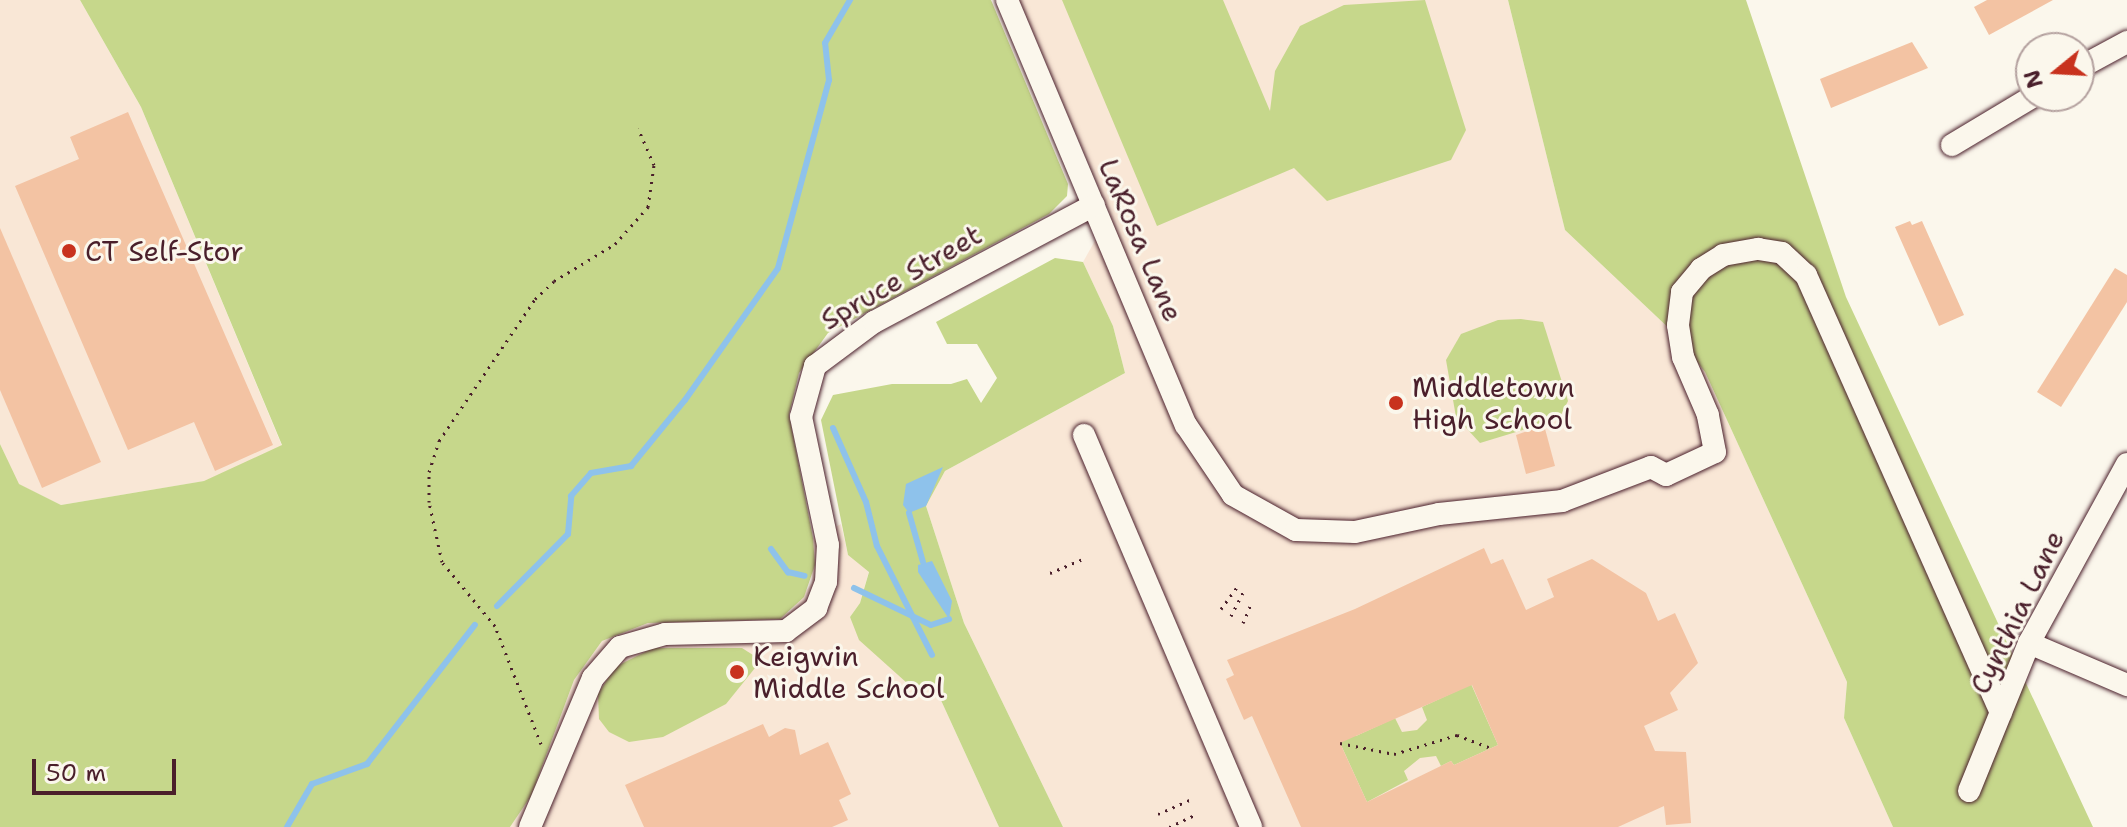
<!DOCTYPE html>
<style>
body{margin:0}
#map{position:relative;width:2127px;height:827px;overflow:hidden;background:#fbf7ec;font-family:"Shantell Sans",sans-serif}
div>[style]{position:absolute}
.built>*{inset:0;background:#f9e7d6}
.green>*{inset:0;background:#c6d78b}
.water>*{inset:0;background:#8ec2eb}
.stream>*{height:6px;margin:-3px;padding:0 3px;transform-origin:3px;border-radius:3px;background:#8ec2eb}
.building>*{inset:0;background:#f3c3a3}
.path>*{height:3px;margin-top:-1.5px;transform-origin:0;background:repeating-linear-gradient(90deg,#4a1f2b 0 2px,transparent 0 8px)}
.roads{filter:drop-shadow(0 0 2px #4a1f2b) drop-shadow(0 0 2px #4a1f2b)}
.minor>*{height:22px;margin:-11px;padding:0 11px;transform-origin:11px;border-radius:11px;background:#fbf7ec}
.dots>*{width:22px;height:22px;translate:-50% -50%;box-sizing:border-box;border:4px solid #fbf7ec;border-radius:50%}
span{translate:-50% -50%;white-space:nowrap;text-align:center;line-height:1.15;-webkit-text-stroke:6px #fbf7ec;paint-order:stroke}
.street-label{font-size:28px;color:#4a1f2b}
.poi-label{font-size:28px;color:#4a1f2b}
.left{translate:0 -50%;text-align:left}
.north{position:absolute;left:2015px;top:32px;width:80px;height:80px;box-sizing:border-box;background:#fbf7ec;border:2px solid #b4a19f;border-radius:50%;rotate:252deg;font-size:22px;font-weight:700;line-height:32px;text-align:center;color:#4a1f2b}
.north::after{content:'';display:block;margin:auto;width:28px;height:36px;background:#c8321e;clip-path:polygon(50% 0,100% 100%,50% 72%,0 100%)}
.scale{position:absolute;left:32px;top:759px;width:144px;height:36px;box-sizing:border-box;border:4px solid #4a1f2b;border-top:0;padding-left:10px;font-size:24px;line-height:28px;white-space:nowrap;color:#4a1f2b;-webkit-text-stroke:6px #fbf7ec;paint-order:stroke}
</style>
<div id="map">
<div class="built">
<i style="clip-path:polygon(0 0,80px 0,141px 107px,282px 446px,205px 481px,61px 505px,18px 484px,0 444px)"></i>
<i style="clip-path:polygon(1019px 0,1508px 0,1565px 230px,1674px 333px,1705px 372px,1847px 682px,1844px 718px,1893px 827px,1063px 827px,964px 623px,926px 506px,945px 471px,1125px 373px,1113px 326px,1083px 262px,1110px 214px)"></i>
<i style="clip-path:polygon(841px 524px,848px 555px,869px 571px,860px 603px,850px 617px,934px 685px,999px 827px,510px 827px,531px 796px,574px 680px,602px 641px,648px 623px,790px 612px,812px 583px,813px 538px)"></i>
</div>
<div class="green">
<i style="clip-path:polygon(80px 0,991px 0,1068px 184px,1067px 196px,1049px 214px,828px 333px,799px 373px,789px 415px,813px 538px,815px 565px,804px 597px,780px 619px,648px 623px,602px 641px,574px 680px,531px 796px,510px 827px,0 827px,0 444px,19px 484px,61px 505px,204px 481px,282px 445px,141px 107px)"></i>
<i style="clip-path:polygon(1062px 0,1223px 0,1270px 111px,1275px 71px,1300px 26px,1344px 5px,1425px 0,1466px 130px,1451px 160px,1327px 201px,1294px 168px,1157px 226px)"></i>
<i style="clip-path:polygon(1508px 0,1746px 0,1846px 297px,2093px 827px,1893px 827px,1844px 718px,1847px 682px,1705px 372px,1674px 333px,1565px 230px)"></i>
<i style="clip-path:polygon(1055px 258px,1083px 262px,1113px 326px,1125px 373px,945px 471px,926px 506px,964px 623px,1063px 827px,999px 827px,934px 685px,917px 692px,859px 640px,850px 617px,860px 603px,869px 572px,848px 555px,821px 420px,833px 395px,892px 384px,951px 384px,967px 379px,981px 403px,997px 378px,977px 344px,947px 344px,936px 322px)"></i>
<i style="clip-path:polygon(1521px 319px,1543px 322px,1568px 401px,1559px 419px,1480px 443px,1456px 417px,1446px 360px,1461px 334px,1498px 320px)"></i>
<i style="clip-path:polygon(653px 648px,742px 648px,753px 655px,755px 668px,726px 704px,663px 737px,629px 742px,609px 732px,599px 719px,598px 694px,615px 667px)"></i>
<i style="clip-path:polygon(1468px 677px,1498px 745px,1454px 765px,1451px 761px,1441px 766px,1436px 756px,1420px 758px,1404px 771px,1408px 780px,1367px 802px,1336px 734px,1356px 736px,1395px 718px,1402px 732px,1417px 730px,1427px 720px,1422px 707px,1459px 690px)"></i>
</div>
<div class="water">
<i style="clip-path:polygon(943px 467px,926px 506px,909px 513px,903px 505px,906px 484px)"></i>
<i style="clip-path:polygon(932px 561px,952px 601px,949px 619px,918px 572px,918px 565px)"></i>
</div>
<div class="stream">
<i style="left:833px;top:428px;width:81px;rotate:66deg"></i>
<i style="left:866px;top:502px;width:45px;rotate:76deg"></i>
<i style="left:877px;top:546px;width:122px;rotate:63.2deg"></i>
<i style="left:909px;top:513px;width:51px;rotate:74.1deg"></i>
<i style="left:771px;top:549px;width:29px;rotate:54deg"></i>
<i style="left:788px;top:572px;width:17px;rotate:13deg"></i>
<i style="left:854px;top:588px;width:85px;rotate:25.7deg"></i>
<i style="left:931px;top:625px;width:19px;rotate:-18deg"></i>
<i style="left:497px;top:606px;width:101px;rotate:-45.4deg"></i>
<i style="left:568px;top:534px;width:38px;rotate:-85deg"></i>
<i style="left:571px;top:496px;width:30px;rotate:-49deg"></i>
<i style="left:591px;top:473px;width:41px;rotate:-9.9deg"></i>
<i style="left:631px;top:466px;width:85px;rotate:-50.7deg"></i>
<i style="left:685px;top:400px;width:161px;rotate:-54.8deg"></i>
<i style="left:778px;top:268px;width:195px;rotate:-74.8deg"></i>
<i style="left:829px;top:80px;width:37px;rotate:-96deg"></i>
<i style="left:825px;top:43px;width:50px;rotate:-59.8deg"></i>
<i style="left:287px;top:827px;width:50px;rotate:-59.8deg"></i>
<i style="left:312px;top:784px;width:59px;rotate:-20deg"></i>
<i style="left:367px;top:764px;width:176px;rotate:-52.2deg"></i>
</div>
<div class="building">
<i style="clip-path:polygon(1987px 0,2053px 0,1989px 35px,1974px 7px)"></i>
<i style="clip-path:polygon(1912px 42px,1928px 68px,1831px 108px,1820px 79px)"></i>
<i style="clip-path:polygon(128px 112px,273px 445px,215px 471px,194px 422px,128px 450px,15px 186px,79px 159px,70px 137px)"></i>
<i style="clip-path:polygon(1910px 221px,1912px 225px,1922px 221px,1964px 315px,1939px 326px,1895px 227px)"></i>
<i style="clip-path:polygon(0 228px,101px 462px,42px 488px,0 390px)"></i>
<i style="clip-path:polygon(2115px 268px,2127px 275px,2127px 302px,2061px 407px,2037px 392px)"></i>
<i style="clip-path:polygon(1544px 425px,1555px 466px,1526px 474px,1516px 435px)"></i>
<i style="clip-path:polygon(evenodd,1484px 548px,1491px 564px,1503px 559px,1526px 610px,1554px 597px,1547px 579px,1592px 559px,1646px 593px,1658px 621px,1675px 613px,1698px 663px,1670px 693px,1678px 710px,1644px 726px,1655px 751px,1686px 752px,1691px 823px,1666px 825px,1664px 806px,1618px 827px,1301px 827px,1252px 716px,1244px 720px,1226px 679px,1234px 675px,1227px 660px,1355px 609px,1484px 548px,1472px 685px,1498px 745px,1454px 765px,1451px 761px,1367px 802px,1340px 743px,1472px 685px)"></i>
<i style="clip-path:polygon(763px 724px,769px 737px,785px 728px,795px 730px,800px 755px,828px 742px,851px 794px,839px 800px,848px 820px,832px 827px,644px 827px,625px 785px)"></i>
</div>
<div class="path">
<i style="left:1050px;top:573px;width:34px;rotate:-23deg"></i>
<i style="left:1221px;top:609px;width:29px;rotate:-54deg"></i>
<i style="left:1231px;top:616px;width:28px;rotate:-63deg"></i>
<i style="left:1243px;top:623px;width:21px;rotate:-67deg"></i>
<i style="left:1340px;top:743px;width:55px;rotate:11.5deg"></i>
<i style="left:1394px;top:754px;width:66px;rotate:-16.8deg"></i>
<i style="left:1457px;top:735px;width:36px;rotate:21deg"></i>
<i style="left:541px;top:744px;width:127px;rotate:-111.3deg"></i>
<i style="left:495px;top:626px;width:83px;rotate:-129.6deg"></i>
<i style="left:442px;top:562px;width:61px;rotate:-102.2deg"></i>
<i style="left:429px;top:502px;width:30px;rotate:-90deg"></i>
<i style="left:429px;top:472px;width:33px;rotate:-72deg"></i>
<i style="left:439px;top:441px;width:171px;rotate:-55.9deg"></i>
<i style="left:535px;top:299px;width:26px;rotate:-43deg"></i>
<i style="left:554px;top:281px;width:71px;rotate:-31.2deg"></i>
<i style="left:615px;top:244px;width:50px;rotate:-48.3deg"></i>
<i style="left:648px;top:207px;width:42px;rotate:-81.9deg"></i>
<i style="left:654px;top:165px;width:40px;rotate:-113.4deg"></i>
<i style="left:1158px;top:814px;width:36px;rotate:-24deg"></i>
<i style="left:1169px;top:827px;width:31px;rotate:-25deg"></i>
</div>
<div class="roads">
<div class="minor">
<i style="left:1007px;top:0;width:461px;rotate:67.2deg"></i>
<i style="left:1186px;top:425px;width:84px;rotate:56.1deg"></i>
<i style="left:1233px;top:495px;width:72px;rotate:29.1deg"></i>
<i style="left:1296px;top:530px;width:59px;rotate:1.9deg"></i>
<i style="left:1355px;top:532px;width:86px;rotate:-12.1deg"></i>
<i style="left:1439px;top:514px;width:124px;rotate:-6deg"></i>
<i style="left:1562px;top:501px;width:95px;rotate:-20.9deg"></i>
<i style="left:1651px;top:467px;width:17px;rotate:28deg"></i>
<i style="left:1666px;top:475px;width:54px;rotate:-25.1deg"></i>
<i style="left:1715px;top:452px;width:38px;rotate:-101deg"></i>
<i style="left:1708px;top:415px;width:63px;rotate:-113.3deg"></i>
<i style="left:1683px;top:357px;width:32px;rotate:-99deg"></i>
<i style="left:1678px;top:325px;width:33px;rotate:-83deg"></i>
<i style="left:1682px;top:292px;width:30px;rotate:-50deg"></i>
<i style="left:1701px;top:269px;width:26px;rotate:-32deg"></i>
<i style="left:1723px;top:255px;width:36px;rotate:-10deg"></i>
<i style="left:1758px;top:249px;width:24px;rotate:9deg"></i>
<i style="left:1782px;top:253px;width:33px;rotate:43deg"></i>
<i style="left:1806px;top:275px;width:479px;rotate:66deg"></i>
<i style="left:2079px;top:68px;width:55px;rotate:-28.4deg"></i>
<i style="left:1952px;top:145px;width:96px;rotate:-30.9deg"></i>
<i style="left:1084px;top:435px;width:426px;rotate:66.9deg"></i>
<i style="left:2029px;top:643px;width:107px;rotate:23.2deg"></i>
<i style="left:1969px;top:791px;width:160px;rotate:-67.9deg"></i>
<i style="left:2029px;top:643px;width:204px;rotate:-61.3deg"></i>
<i style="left:530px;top:827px;width:162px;rotate:-67.1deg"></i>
<i style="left:593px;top:678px;width:41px;rotate:-48.9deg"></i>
<i style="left:620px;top:647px;width:47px;rotate:-16.1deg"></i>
<i style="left:665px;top:634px;width:121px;rotate:-1.4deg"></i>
<i style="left:786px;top:631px;width:38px;rotate:-37deg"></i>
<i style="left:816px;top:608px;width:28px;rotate:-69deg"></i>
<i style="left:826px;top:582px;width:37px;rotate:-87deg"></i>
<i style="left:828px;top:545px;width:131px;rotate:-101.9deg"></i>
<i style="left:801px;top:417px;width:53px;rotate:-74.6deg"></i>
<i style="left:815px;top:366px;width:74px;rotate:-36.7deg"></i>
<i style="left:874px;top:322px;width:249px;rotate:-28deg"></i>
</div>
</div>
<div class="dots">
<i style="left:69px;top:251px;background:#c8321e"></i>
<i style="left:1396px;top:403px;background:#c8321e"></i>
<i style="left:737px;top:672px;background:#c8321e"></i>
</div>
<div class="street-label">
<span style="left:1141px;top:240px;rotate:67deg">LaRosa Lane</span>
<span style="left:901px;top:277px;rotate:-30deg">Spruce Street</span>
<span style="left:2017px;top:612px;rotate:-64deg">Cynthia Lane</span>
</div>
<div class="poi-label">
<span class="left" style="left:85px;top:251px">CT Self-Stor</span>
<span class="left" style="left:1412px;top:403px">Middletown<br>High School</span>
<span class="left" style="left:753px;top:672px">Keigwin<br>Middle School</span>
</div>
<div class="north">N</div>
<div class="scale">50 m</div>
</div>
